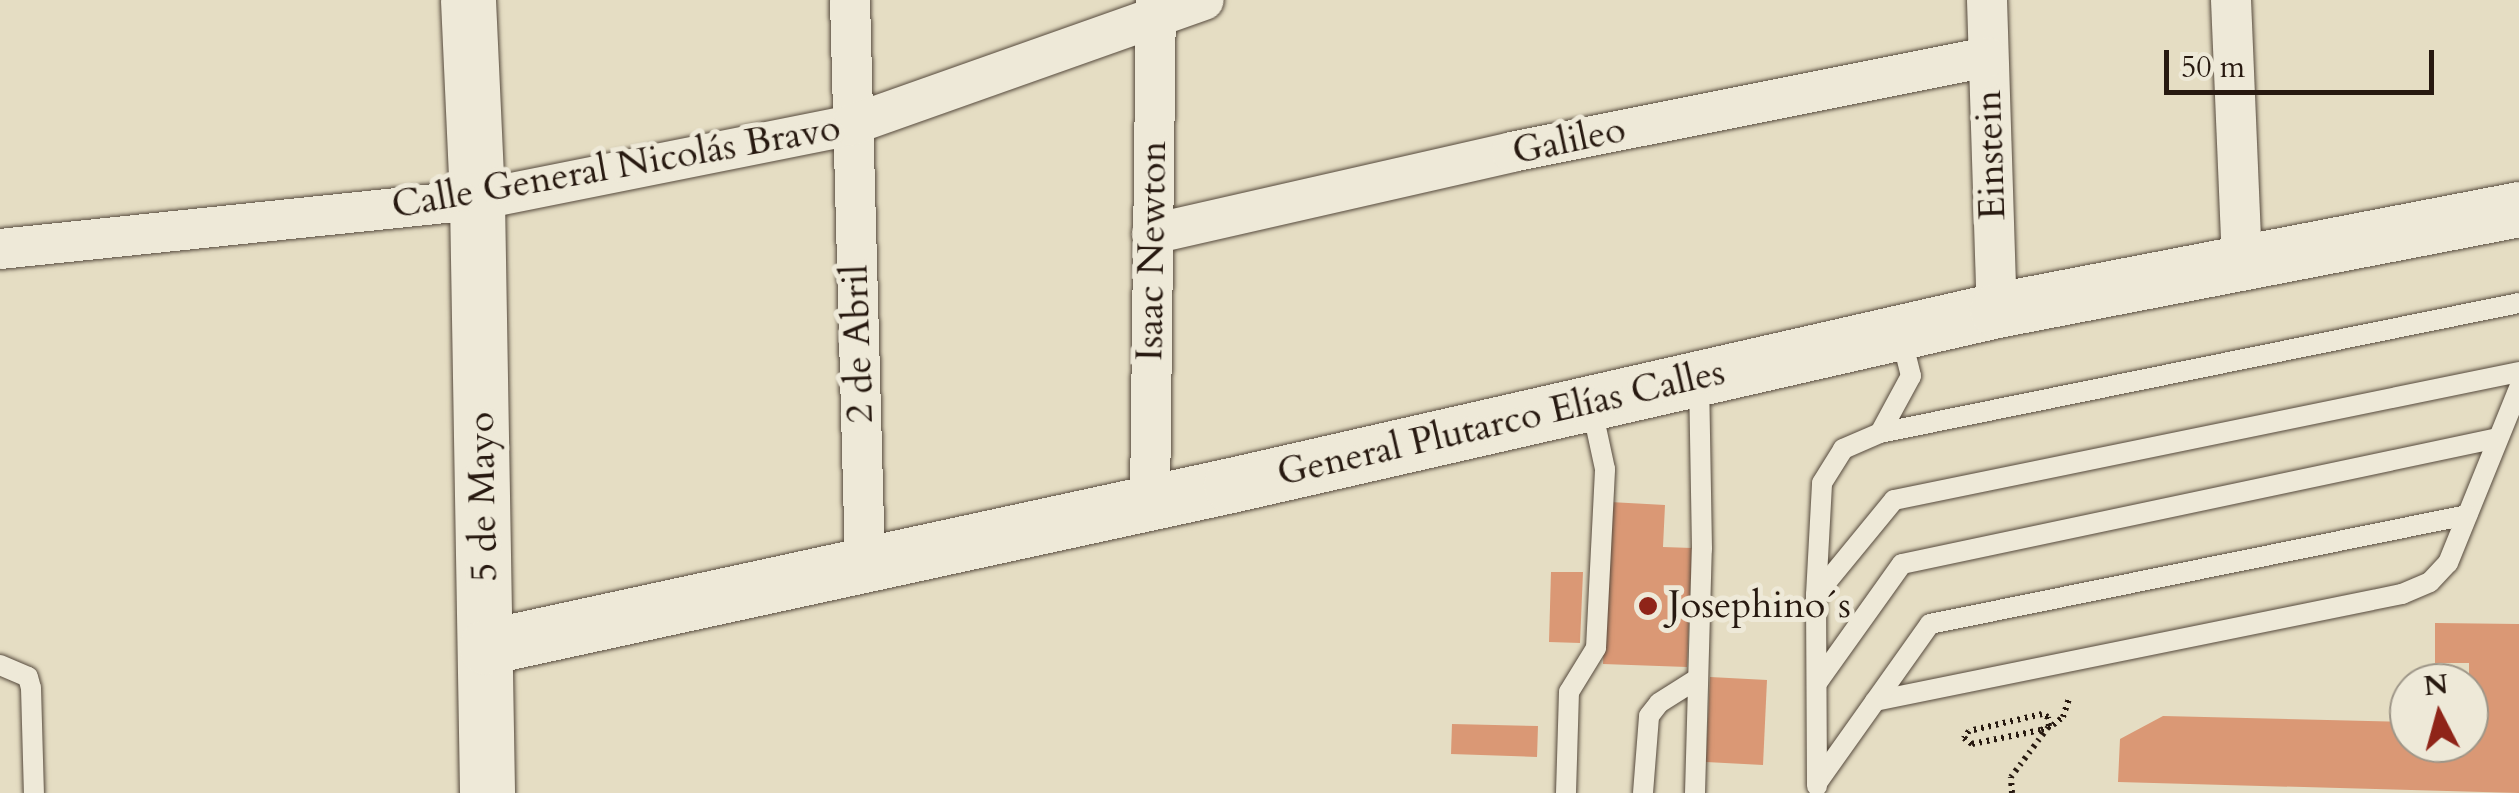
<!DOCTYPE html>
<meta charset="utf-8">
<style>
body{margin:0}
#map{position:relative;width:2519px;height:793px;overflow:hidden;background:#e5ddc3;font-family:Cardo,serif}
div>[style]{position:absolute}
.building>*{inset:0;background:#da9875}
.path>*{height:6px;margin-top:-3px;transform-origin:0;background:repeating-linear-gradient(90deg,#271910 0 2.5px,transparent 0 7.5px)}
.roads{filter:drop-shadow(0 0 2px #564a3d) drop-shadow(0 0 2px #564a3d)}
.lane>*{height:20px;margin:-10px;padding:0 10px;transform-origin:10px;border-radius:10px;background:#eee9d8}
.street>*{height:40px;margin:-20px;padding:0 20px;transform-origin:20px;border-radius:20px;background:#eee9d8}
.secondary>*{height:55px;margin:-27.5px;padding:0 27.5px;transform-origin:27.5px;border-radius:27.5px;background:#eee9d8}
.path-bridge>*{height:6px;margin-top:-3px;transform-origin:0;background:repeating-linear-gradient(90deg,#271910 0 2.5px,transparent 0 7.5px)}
.dots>*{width:28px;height:28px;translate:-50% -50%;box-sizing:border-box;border:5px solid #eee9d8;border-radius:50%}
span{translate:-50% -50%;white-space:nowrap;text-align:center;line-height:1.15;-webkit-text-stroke:10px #eee9d8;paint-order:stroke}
.street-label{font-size:38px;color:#271910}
.poi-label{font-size:38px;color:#271910}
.left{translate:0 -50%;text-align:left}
.north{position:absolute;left:2389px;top:663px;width:100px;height:100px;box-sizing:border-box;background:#eee9d8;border:2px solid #9e9688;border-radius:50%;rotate:354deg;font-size:28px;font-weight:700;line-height:40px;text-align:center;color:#271910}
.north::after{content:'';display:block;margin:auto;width:35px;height:45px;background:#8f2418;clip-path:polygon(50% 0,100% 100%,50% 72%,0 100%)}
.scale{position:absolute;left:2164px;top:50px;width:270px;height:45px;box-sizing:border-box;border:5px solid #271910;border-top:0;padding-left:12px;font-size:30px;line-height:35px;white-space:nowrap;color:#271910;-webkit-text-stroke:8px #eee9d8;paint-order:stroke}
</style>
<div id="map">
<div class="building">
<i style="clip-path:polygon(1610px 502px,1665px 505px,1663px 547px,1692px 548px,1687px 667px,1603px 664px)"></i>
<i style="clip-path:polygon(1551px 572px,1583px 572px,1580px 643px,1549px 642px)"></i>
<i style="clip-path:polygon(2435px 623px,2519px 624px,2519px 793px,2118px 782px,2120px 739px,2163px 716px,2409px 722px,2409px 743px,2469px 743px,2469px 663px,2435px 663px)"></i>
<i style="clip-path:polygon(1710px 677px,1767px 680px,1763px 765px,1706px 762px)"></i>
<i style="clip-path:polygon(1452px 724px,1538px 726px,1537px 757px,1451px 754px)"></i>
</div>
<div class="path">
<i style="left:2049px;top:726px;width:9px;rotate:-96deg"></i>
<i style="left:2048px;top:717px;width:7px;rotate:-153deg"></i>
<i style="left:2042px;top:714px;width:75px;rotate:166.9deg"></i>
<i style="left:1969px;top:731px;width:9px;rotate:126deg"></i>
<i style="left:1964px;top:738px;width:10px;rotate:37deg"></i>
<i style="left:1972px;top:744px;width:70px;rotate:-11.5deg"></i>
<i style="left:2041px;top:730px;width:13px;rotate:-23deg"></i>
<i style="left:2053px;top:725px;width:13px;rotate:-39deg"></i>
<i style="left:2063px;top:717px;width:20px;rotate:-72deg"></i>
</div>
<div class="roads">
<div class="lane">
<i style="left:1880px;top:433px;width:652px;rotate:-11.5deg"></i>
<i style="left:1816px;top:595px;width:123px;rotate:-50.6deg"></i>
<i style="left:1894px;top:500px;width:638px;rotate:-11.57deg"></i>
<i style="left:0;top:665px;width:30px;rotate:23deg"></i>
<i style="left:28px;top:677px;width:11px;rotate:75deg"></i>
<i style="left:31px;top:688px;width:105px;rotate:88.4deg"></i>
<i style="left:1817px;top:683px;width:146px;rotate:-54.5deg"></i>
<i style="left:1902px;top:564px;width:609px;rotate:-11.94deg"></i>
<i style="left:1875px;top:701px;width:538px;rotate:-11.48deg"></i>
<i style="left:2402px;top:594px;width:30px;rotate:-23deg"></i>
<i style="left:2430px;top:582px;width:26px;rotate:-47deg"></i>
<i style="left:2448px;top:563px;width:189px;rotate:-67.9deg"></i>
<i style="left:1817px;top:783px;width:195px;rotate:-54.6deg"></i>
<i style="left:1930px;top:624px;width:548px;rotate:-11.47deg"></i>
<i style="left:1817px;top:786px;width:191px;rotate:-90.3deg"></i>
<i style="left:1816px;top:595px;width:112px;rotate:-86.9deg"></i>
<i style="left:1822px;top:483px;width:40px;rotate:-58deg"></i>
<i style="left:1843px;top:449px;width:40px;rotate:-23.4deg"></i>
<i style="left:1880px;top:433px;width:65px;rotate:-61.5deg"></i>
<i style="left:1911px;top:376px;width:41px;rotate:-104deg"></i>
<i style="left:1566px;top:793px;width:101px;rotate:-88.3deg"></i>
<i style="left:1569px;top:692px;width:52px;rotate:-58.5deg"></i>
<i style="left:1596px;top:648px;width:179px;rotate:-87.1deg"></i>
<i style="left:1605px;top:469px;width:66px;rotate:-102.2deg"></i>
<i style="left:1643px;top:793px;width:77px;rotate:-85.5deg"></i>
<i style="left:1649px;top:716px;width:16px;rotate:-52deg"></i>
<i style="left:1659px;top:703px;width:45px;rotate:-32.3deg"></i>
<i style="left:1695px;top:793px;width:244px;rotate:-88.4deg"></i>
<i style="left:1702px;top:549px;width:170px;rotate:-91deg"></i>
</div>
<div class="street">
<i style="left:850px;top:0;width:563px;rotate:88.47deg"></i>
<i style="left:1987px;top:0;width:310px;rotate:88.2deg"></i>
<i style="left:2231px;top:0;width:262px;rotate:87.6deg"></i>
<i style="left:1152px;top:234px;width:369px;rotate:-12.8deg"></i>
<i style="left:1512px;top:152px;width:484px;rotate:-11.3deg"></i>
<i style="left:0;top:249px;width:480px;rotate:-5.9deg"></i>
<i style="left:477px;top:200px;width:381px;rotate:-11.3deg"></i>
<i style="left:851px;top:125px;width:374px;rotate:-19.5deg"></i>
<i style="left:1150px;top:502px;width:502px;rotate:-89.32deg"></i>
</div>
<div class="secondary">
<i style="left:468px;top:0;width:200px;rotate:87.4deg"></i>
<i style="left:477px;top:200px;width:593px;rotate:89.03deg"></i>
<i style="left:486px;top:647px;width:762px;rotate:-12.27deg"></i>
<i style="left:1231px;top:485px;width:786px;rotate:-12.87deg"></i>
<i style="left:1997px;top:310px;width:532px;rotate:-10.95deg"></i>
</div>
</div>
<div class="path-bridge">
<i style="left:2012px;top:793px;width:16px;rotate:-94deg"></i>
<i style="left:2011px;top:777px;width:64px;rotate:-53.3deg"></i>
</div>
<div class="dots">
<i style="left:1648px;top:606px;background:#8f2418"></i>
</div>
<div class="street-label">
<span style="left:1569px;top:141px;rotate:-12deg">Galileo</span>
<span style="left:1991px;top:155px;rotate:-92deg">Einstein</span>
<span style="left:616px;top:167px;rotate:-10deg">Calle General Nicolás Bravo</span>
<span style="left:1152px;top:251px;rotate:-89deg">Isaac Newton</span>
<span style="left:858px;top:344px;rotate:-92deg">2 de Abril</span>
<span style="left:1501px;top:423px;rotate:-13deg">General Plutarco Elías Calles</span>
<span style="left:483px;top:497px;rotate:-91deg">5 de Mayo</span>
</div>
<div class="poi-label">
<span class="left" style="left:1668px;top:606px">Josephino´s</span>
</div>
<div class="north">N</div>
<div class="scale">50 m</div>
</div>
